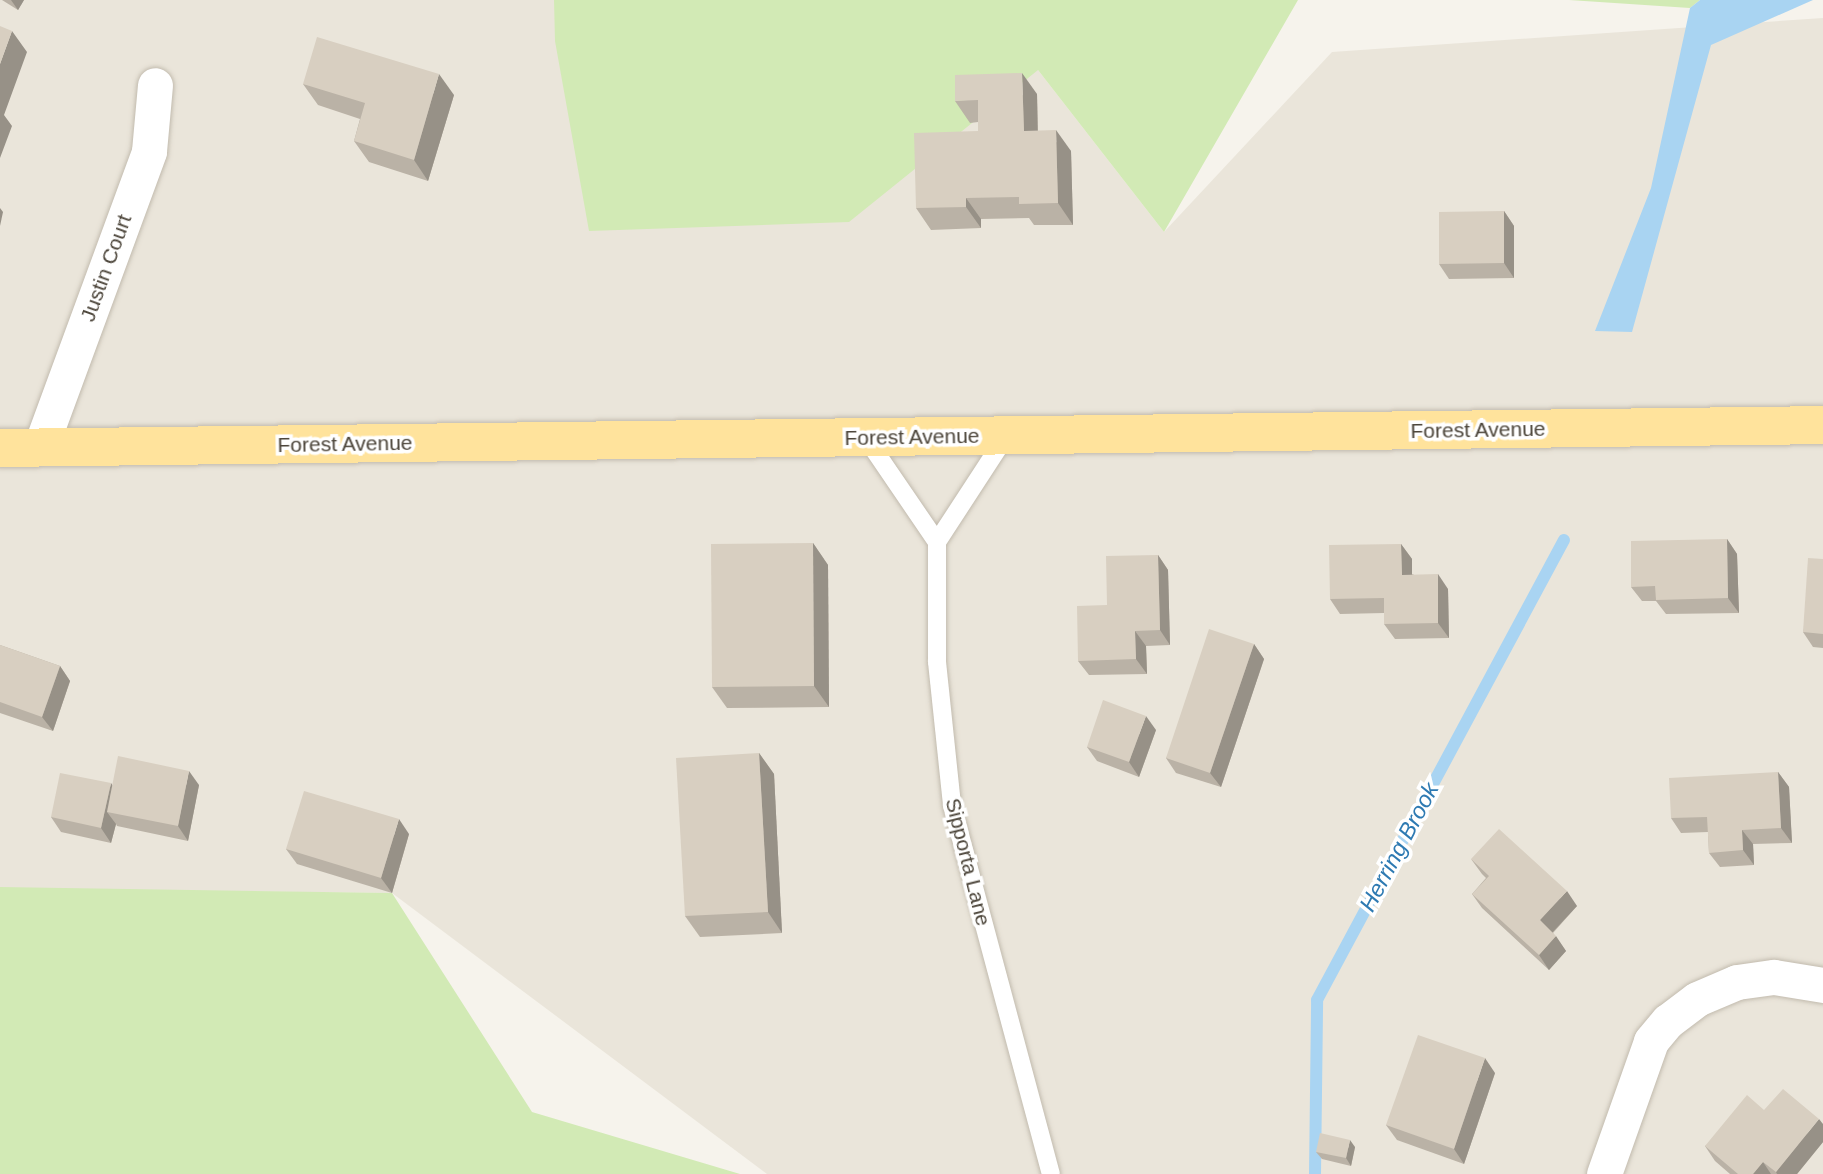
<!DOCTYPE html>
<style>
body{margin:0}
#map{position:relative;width:1823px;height:1174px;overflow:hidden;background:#f6f3ec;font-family:Arial,sans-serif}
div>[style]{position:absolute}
.residential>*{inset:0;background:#eae5da}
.green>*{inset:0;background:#d2eab5}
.water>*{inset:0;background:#a9d4f2}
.stream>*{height:12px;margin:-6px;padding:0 6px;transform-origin:6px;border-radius:6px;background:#a9d4f2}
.roads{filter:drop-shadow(0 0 2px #c2bbae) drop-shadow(0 0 2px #c2bbae)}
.lane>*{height:18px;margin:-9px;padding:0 9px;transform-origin:9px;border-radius:9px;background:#fff}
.street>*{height:35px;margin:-17.5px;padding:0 17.5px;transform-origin:17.5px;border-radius:17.5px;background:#fff}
.primary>*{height:38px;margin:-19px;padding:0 19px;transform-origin:19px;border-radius:19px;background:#ffe39c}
.wall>*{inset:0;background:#bab2a6}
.shaded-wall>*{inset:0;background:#979187}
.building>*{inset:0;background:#d8cfc1}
span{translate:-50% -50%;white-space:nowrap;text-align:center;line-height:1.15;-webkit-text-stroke:7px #fff;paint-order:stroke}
.street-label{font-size:21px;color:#4b4439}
.water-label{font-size:23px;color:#2e7ab2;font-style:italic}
</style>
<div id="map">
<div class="residential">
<i style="clip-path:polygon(0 0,772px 0,1038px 70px,1164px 232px,1332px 52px,1823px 18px,1823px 1174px,767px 1174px,392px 893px,0 889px)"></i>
</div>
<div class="green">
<i style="clip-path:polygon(554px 0,1298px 0,1164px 232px,1038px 70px,849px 222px,589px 231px,555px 41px)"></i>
<i style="clip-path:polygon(1569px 0,1700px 0,1690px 8px)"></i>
<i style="clip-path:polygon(0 887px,392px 893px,532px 1112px,740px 1174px,0 1174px)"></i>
</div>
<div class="water">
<i style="clip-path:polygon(1700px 0,1813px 0,1711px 45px,1632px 332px,1595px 331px,1651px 188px,1690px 8px)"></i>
</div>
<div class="stream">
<i style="left:1315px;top:1174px;width:174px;rotate:-89.3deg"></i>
<i style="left:1317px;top:1000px;width:522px;rotate:-61.77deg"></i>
</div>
<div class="roads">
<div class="lane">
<i style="left:866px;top:438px;width:126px;rotate:55.7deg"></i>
<i style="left:937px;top:542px;width:120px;rotate:90deg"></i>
<i style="left:937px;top:662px;width:144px;rotate:84deg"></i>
<i style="left:952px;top:805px;width:382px;rotate:75deg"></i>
<i style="left:937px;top:542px;width:126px;rotate:-56.9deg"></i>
</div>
<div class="street">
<i style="left:40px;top:448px;width:316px;rotate:-69.8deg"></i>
<i style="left:149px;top:151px;width:66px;rotate:-84.8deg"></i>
<i style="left:1604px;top:1174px;width:141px;rotate:-70.5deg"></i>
<i style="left:1651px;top:1041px;width:26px;rotate:-50deg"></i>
<i style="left:1668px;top:1021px;width:36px;rotate:-37deg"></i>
<i style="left:1697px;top:999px;width:43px;rotate:-23deg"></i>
<i style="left:1737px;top:982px;width:37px;rotate:-8deg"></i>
<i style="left:1774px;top:977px;width:50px;rotate:9.3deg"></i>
</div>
<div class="primary">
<i style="left:0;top:448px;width:1823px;rotate:-0.72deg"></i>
</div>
</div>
<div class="wall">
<i style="clip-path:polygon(2px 0,24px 0,18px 10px)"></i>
<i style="clip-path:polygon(303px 84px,454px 95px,428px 181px,369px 162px,354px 141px,360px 119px,318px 105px)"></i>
<i style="clip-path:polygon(1037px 94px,1038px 131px,1071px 151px,1073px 225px,1034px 225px,1029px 218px,981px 219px,981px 228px,931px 230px,916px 208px,978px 131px,978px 122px,970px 123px,955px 101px)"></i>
<i style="clip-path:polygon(1504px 211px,1514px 226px,1514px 278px,1449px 279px,1439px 264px)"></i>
<i style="clip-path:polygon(1727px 539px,1737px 554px,1739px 613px,1666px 614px,1656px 601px,1642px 601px,1631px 587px)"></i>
<i style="clip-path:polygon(813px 543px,828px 565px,829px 707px,727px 708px,712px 687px)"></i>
<i style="clip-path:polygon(1401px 544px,1412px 559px,1412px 574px,1448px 589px,1449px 638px,1395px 639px,1384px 624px,1384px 613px,1340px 614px,1330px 599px)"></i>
<i style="clip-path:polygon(1158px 555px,1168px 570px,1170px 645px,1146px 646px,1147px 674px,1089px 675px,1078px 661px,1107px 605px)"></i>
<i style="clip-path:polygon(1823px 559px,1823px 648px,1813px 647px,1803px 632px)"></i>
<i style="clip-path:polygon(1254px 644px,1264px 659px,1221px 787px,1176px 773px,1166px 758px)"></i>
<i style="clip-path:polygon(0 645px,60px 666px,70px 681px,53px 731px,0 713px)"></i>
<i style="clip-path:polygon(1156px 730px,1139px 777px,1097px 761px,1087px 747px)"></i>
<i style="clip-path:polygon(759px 753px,774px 774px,782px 933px,700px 937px,685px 916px)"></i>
<i style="clip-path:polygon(1778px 772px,1789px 787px,1792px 843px,1753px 844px,1754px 865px,1720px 867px,1709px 853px,1708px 832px,1681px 833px,1671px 818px)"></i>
<i style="clip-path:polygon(199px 785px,188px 841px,117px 826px,116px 824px,111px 843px,61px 832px,51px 817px,112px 786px)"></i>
<i style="clip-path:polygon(409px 834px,392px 893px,297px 864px,286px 849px)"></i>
<i style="clip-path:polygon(1471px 859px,1577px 906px,1553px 933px,1566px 951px,1549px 970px,1482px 908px,1472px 894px,1486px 878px,1482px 874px)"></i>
<i style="clip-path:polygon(1495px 1073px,1464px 1164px,1397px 1140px,1386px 1125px)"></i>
<i style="clip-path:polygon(1764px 1110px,1823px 1142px,1797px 1174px,1730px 1174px,1715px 1161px,1705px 1146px)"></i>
<i style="clip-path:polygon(1355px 1147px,1351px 1166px,1322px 1159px,1316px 1152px)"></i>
</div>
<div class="shaded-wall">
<i style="clip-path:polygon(11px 0,24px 0,18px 10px)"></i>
<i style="clip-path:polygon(12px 31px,27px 52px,4px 115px,12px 126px,0 158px,0 64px)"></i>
<i style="clip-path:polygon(1022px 73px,1037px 94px,1038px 153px,1024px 131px)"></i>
<i style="clip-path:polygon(439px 74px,454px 95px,428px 181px,414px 160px)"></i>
<i style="clip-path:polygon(1056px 130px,1071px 151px,1073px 225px,1058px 203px)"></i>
<i style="clip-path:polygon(966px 198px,981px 219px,981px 228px,966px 207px)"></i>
<i style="clip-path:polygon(0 208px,3px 212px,0 226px)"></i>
<i style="clip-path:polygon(1504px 211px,1514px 226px,1514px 278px,1504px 263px)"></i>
<i style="clip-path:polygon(1727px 539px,1737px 554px,1739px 613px,1728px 598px)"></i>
<i style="clip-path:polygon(813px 543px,828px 565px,829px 707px,814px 686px)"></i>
<i style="clip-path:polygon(1401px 544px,1412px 559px,1412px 589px,1402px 575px)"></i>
<i style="clip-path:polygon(1158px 555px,1168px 570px,1170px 645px,1160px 630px)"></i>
<i style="clip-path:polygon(1438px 574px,1448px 589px,1449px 638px,1438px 623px)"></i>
<i style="clip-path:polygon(1135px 631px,1146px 646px,1147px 674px,1136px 659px)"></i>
<i style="clip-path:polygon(1254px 644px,1264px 659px,1221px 787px,1210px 773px)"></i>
<i style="clip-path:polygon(60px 666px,70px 681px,53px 731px,42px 717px)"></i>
<i style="clip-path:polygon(1146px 716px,1156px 730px,1139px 777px,1129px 762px)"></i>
<i style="clip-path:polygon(759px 753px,774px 774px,782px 933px,768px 912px)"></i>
<i style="clip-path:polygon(189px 771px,199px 785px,188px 841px,178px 826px)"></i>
<i style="clip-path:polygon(1778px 772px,1789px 787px,1792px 843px,1781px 828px)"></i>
<i style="clip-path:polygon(111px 783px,121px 798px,107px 812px,116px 824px,111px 843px,101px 828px)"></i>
<i style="clip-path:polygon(399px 819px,409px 834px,392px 893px,381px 878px)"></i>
<i style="clip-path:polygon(1742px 830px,1753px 844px,1754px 865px,1743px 850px)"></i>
<i style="clip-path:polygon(1567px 891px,1577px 906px,1550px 935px,1540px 920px)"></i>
<i style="clip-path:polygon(1556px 936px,1566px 951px,1549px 970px,1539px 955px)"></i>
<i style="clip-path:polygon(1485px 1058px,1495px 1073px,1464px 1164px,1454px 1149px)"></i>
<i style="clip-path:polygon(1819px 1119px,1823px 1124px,1823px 1142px,1797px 1174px,1777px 1174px,1776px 1172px)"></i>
<i style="clip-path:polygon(1350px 1140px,1355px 1147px,1351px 1166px,1346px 1158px)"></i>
<i style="clip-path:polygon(1763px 1162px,1771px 1174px,1753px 1174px)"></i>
</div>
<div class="building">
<i style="clip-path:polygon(0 26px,12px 31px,0 64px)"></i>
<i style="clip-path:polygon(317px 37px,439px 74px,414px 160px,354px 141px,365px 103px,303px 84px)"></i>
<i style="clip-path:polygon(1022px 73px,1024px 131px,1056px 130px,1058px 203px,1019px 204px,1019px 197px,966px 198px,966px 207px,916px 208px,914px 133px,978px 131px,978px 100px,955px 101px,955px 75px)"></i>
<i style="clip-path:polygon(1504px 211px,1504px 263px,1439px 264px,1439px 212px)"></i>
<i style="clip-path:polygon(1727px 539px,1728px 598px,1656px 600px,1655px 586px,1631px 587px,1631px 541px)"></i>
<i style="clip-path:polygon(813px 543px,814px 686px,712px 687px,711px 544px)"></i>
<i style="clip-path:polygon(1401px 544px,1402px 575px,1438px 574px,1438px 623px,1384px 624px,1384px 598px,1330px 599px,1329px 545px)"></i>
<i style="clip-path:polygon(1158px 555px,1160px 630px,1135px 631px,1136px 659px,1078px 661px,1077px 606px,1107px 605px,1106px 556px)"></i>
<i style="clip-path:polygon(1808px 558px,1823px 559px,1823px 634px,1803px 632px)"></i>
<i style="clip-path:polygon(1209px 629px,1254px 644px,1210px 773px,1166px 758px)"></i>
<i style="clip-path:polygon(0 645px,60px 666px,42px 717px,0 702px)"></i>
<i style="clip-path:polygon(1103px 700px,1146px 716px,1129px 762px,1087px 747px)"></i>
<i style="clip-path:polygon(759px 753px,768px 912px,685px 916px,676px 758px)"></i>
<i style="clip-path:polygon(118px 756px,189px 771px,178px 826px,107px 812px)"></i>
<i style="clip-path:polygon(1778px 772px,1781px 828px,1742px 830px,1743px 850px,1709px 853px,1707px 817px,1671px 818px,1669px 778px)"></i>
<i style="clip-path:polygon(60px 773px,111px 783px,101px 828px,51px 817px)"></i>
<i style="clip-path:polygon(304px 791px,399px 819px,381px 878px,286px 849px)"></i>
<i style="clip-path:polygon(1499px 829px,1567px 891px,1540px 920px,1556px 936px,1539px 955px,1472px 894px,1489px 876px,1471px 859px)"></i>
<i style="clip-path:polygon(1418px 1035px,1485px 1058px,1454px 1149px,1386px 1125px)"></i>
<i style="clip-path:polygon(1783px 1089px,1819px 1119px,1776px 1172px,1763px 1162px,1753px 1174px,1738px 1174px,1705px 1146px,1747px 1095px,1764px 1110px)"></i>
<i style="clip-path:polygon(1320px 1133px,1350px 1140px,1346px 1158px,1316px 1152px)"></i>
</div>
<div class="street-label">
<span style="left:106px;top:268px;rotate:-70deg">Justin Court</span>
<span style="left:1478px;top:430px;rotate:-1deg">Forest Avenue</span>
<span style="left:912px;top:437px;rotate:-1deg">Forest Avenue</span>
<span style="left:345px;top:444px;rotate:-1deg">Forest Avenue</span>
<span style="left:968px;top:862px;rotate:76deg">Sipporta Lane</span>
</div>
<div class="water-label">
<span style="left:1399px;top:847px;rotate:-62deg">Herring Brook</span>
</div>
</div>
